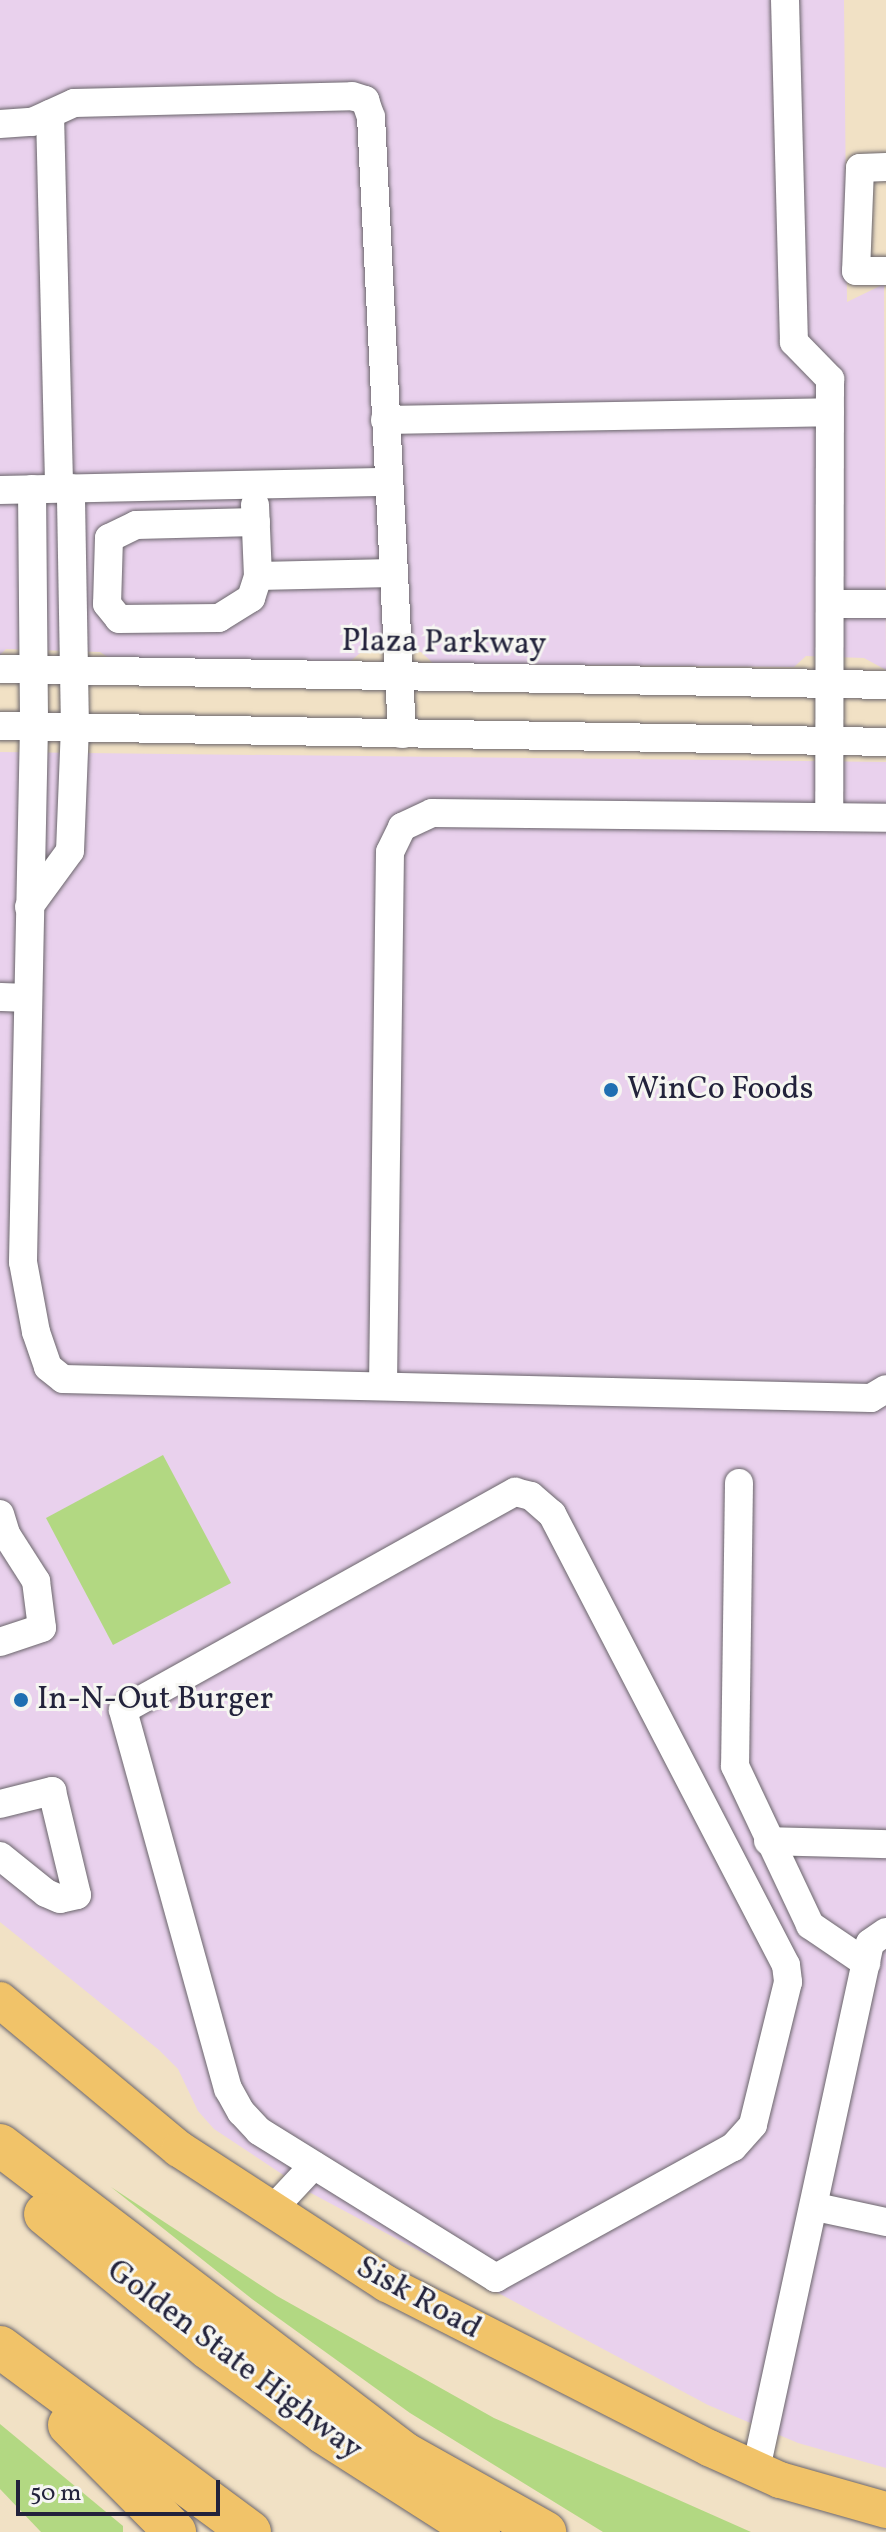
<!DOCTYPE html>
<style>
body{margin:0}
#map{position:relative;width:886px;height:2532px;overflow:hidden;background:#f1e1c5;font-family:Vollkorn,serif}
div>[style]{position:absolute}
.built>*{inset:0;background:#e9d1ed}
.green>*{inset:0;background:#b2d882}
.roads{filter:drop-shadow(0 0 2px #6a656b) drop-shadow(0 0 2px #6a656b)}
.minor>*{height:28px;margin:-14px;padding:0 14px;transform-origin:14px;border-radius:14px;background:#fff}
.major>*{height:36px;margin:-18px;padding:0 18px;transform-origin:18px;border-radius:18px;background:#f1c369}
.highway>*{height:42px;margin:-21px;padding:0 21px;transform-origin:21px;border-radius:21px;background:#f1c369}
.dots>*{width:22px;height:22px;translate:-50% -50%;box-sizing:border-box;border:4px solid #f6f6f2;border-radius:50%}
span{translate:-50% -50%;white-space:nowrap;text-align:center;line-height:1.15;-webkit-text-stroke:6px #f6f6f2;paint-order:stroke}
.street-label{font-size:32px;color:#22223b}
.poi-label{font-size:32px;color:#22223b}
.left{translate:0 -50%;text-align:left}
.scale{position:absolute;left:16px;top:2480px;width:204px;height:36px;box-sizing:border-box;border:4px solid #22223b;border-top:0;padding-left:10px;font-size:24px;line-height:28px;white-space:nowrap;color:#22223b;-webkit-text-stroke:6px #f6f6f2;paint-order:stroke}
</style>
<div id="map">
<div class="built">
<i style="clip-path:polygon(0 0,844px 0,847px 302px,884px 284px,886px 670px,864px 658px,806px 656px,794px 667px,434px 664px,421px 652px,364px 650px,348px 663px,114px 661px,100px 652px,6px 649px,0 655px)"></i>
<i style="clip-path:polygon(0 752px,886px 762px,886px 2468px,798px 2443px,708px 2405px,309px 2192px,214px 2129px,198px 2111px,178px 2069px,159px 2050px,0 1922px)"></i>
</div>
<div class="green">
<i style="clip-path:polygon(163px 1455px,231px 1583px,113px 1645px,46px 1518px)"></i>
<i style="clip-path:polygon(111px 2187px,277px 2296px,494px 2418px,751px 2532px,603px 2532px,410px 2413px,252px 2299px)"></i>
<i style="clip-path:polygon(0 2424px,123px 2526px,123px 2532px,41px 2532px,0 2489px)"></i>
</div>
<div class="roads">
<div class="minor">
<i style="left:785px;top:0;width:342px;rotate:88.5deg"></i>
<i style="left:794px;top:342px;width:52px;rotate:45.8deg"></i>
<i style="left:830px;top:379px;width:438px;rotate:90.1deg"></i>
<i style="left:50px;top:114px;width:374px;rotate:88.6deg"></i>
<i style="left:0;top:124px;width:32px;rotate:-4deg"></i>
<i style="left:32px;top:122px;width:46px;rotate:-24.3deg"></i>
<i style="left:74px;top:103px;width:278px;rotate:-1.4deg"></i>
<i style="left:352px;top:96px;width:14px;rotate:17deg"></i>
<i style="left:365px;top:100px;width:18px;rotate:71deg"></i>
<i style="left:371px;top:117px;width:618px;rotate:87.12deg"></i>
<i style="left:886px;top:167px;width:26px;rotate:178deg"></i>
<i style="left:860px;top:168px;width:103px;rotate:92.2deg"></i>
<i style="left:856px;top:271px;width:30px"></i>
<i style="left:385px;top:420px;width:445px;rotate:-1deg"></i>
<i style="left:32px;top:489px;width:237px;rotate:89.5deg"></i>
<i style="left:34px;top:726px;width:536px;rotate:91.18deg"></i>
<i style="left:23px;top:1262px;width:71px;rotate:79.5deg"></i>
<i style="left:36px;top:1332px;width:37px;rotate:71deg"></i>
<i style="left:48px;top:1367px;width:19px;rotate:39deg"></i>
<i style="left:63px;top:1379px;width:808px;rotate:1.35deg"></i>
<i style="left:871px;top:1398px;width:17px;rotate:-31deg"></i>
<i style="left:0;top:490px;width:388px;rotate:-1.2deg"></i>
<i style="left:255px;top:505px;width:71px;rotate:87.6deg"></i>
<i style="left:258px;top:576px;width:135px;rotate:-1.3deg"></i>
<i style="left:256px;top:522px;width:120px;rotate:178.6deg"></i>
<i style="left:136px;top:525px;width:30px;rotate:154deg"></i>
<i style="left:109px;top:538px;width:66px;rotate:91.7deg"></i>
<i style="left:107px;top:604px;width:19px;rotate:51deg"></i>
<i style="left:119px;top:619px;width:100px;rotate:-0.6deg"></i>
<i style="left:219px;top:618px;width:38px;rotate:-32deg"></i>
<i style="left:251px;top:598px;width:23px;rotate:-72deg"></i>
<i style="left:832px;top:604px;width:54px"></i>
<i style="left:0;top:669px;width:886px;rotate:1.03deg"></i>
<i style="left:0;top:726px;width:886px;rotate:1.03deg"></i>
<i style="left:29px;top:907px;width:69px;rotate:-53.8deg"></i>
<i style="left:70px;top:851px;width:123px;rotate:-87.7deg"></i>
<i style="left:75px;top:728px;width:240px;rotate:-91deg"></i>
<i style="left:0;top:997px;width:28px;rotate:2deg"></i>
<i style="left:383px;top:1386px;width:534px;rotate:-89.25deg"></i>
<i style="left:390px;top:852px;width:28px;rotate:-64deg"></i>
<i style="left:402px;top:827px;width:33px;rotate:-25deg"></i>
<i style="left:432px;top:813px;width:454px;rotate:0.6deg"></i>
<i style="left:739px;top:1483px;width:283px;rotate:90.8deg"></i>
<i style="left:735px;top:1766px;width:176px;rotate:64.7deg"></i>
<i style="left:810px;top:1925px;width:68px;rotate:34.2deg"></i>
<i style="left:515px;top:1492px;width:16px;rotate:14deg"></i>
<i style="left:531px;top:1496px;width:28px;rotate:41deg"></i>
<i style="left:552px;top:1514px;width:508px;rotate:62.58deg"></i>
<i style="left:786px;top:1965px;width:17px;rotate:83deg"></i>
<i style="left:788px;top:1982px;width:147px;rotate:103.8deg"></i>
<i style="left:753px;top:2125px;width:30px;rotate:132deg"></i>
<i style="left:733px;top:2147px;width:271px;rotate:151.1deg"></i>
<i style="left:496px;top:2278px;width:279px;rotate:-148.2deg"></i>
<i style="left:259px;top:2131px;width:26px;rotate:-133deg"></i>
<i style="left:241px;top:2112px;width:26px;rotate:-119deg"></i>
<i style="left:228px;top:2089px;width:393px;rotate:-105.5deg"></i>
<i style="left:123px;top:1710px;width:449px;rotate:-29.1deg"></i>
<i style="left:0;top:1514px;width:21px;rotate:73deg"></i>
<i style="left:6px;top:1534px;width:56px;rotate:57.4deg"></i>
<i style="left:36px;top:1581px;width:47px;rotate:82.7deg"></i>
<i style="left:42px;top:1628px;width:44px;rotate:161.6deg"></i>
<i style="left:0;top:1804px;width:54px;rotate:-14deg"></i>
<i style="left:52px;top:1791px;width:107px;rotate:76.5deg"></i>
<i style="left:77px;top:1895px;width:17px;rotate:167deg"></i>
<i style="left:60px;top:1899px;width:15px;rotate:-157deg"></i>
<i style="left:46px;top:1893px;width:59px;rotate:-141.2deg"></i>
<i style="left:768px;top:1841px;width:118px;rotate:1.5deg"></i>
<i style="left:816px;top:2207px;width:72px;rotate:12.1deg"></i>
<i style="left:270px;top:2212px;width:64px;rotate:-46.9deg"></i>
<i style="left:756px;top:2469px;width:538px;rotate:-77.77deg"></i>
<i style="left:870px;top:1943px;width:19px;rotate:-35deg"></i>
</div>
<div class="major">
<i style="left:0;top:2000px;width:233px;rotate:39.8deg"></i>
<i style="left:179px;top:2149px;width:248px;rotate:33deg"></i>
<i style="left:387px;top:2284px;width:361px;rotate:27deg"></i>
<i style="left:709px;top:2448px;width:78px;rotate:24.3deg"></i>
<i style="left:780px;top:2480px;width:110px;rotate:15.8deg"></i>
</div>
<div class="highway">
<i style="left:0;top:2145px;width:508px;rotate:37.32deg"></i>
<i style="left:404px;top:2453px;width:162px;rotate:29.3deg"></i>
<i style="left:45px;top:2214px;width:211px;rotate:39.4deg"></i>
<i style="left:208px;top:2348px;width:144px;rotate:36.2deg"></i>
<i style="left:324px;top:2433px;width:184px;rotate:32.6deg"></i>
<i style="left:0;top:2347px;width:311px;rotate:36.5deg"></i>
<i style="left:69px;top:2425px;width:151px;rotate:45.3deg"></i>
</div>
</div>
<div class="dots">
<i style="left:611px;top:1090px;background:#1f6fb2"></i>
<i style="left:21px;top:1700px;background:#1f6fb2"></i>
</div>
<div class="street-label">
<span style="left:444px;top:644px;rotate:1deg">Plaza Parkway</span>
<span style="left:418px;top:2299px;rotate:29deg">Sisk Road</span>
<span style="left:234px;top:2361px;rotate:37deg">Golden State Highway</span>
</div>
<div class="poi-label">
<span class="left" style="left:627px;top:1090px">WinCo Foods</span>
<span class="left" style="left:37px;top:1700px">In-N-Out Burger</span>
</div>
<div class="scale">50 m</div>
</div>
